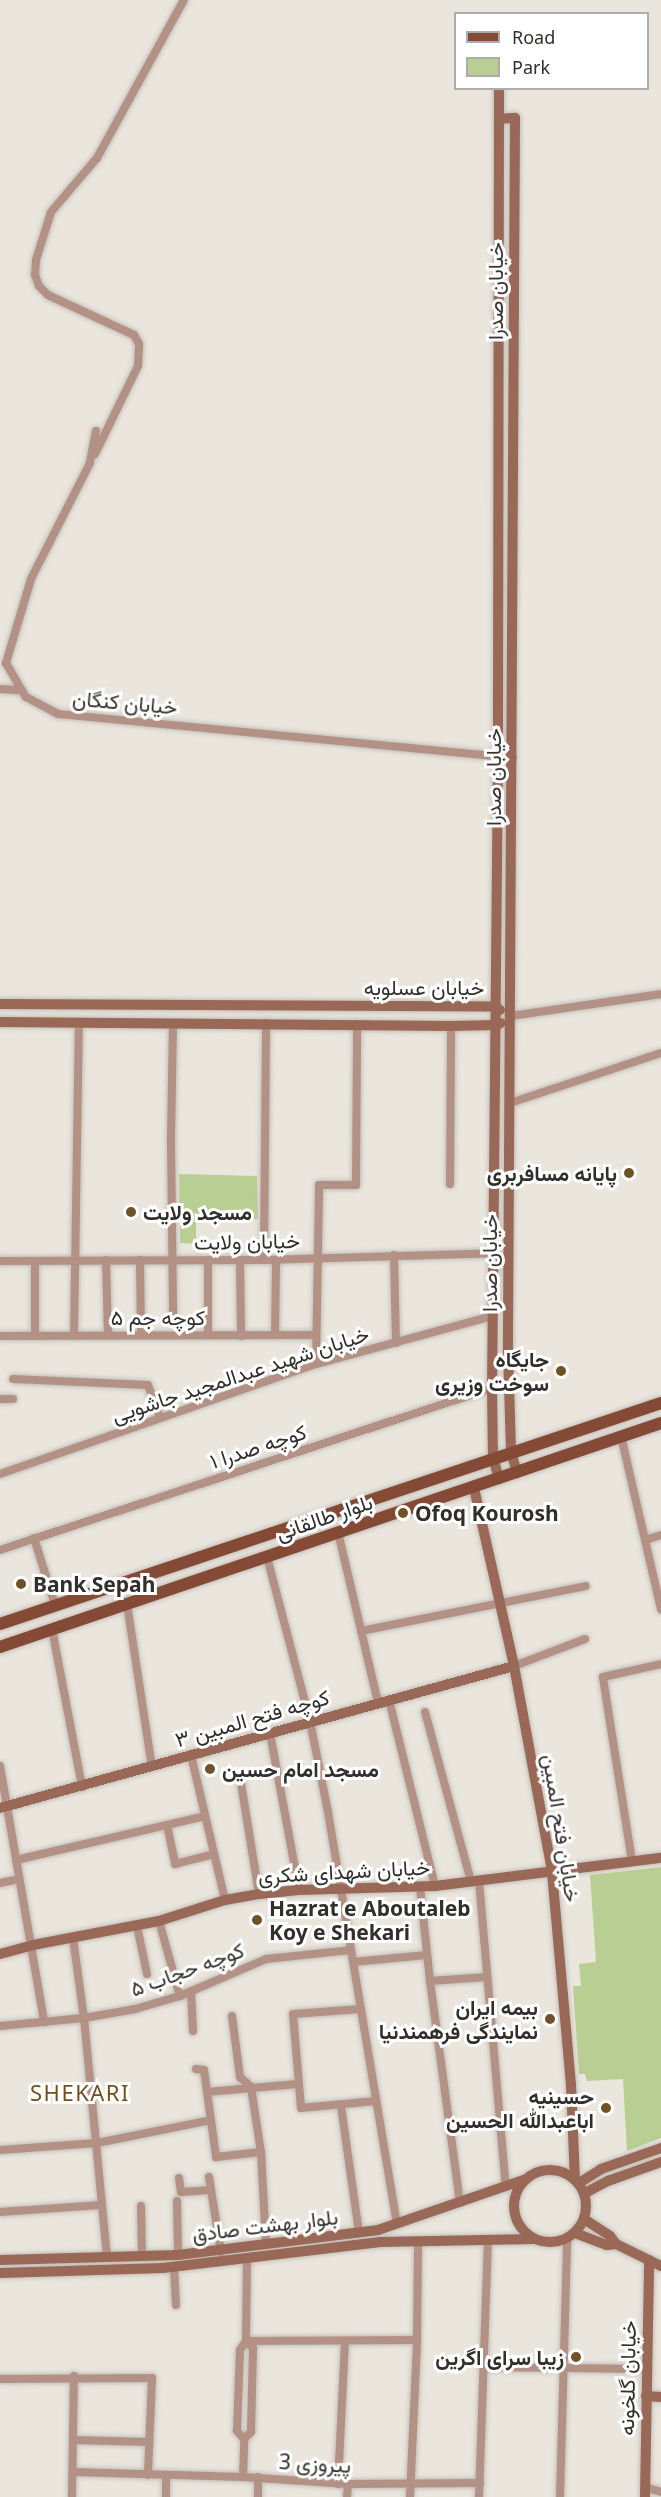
<!DOCTYPE html>
<meta charset="utf-8">
<style>
body{margin:0}
#map{position:relative;width:661px;height:2497px;overflow:hidden;background:#eae6de;font-family:"Noto Sans",Vazirmatn,sans-serif}
div>[style]{position:absolute}
.green>*{inset:0;background:#b9ce92}
.roads{filter:drop-shadow(0 0 2px #c5c1ba) drop-shadow(0 0 2px #c5c1ba)}
.street>*{height:8px;margin:-4px;padding:0 4px;transform-origin:4px;border-radius:4px;background:#b49185}
.secondary>*{height:10px;margin:-5px;padding:0 5px;transform-origin:5px;border-radius:5px;background:#996856}
.secondary>.ring{margin:-5px;padding:0;box-sizing:content-box;background:none;border:10px solid #996856;border-radius:50%}
.primary>*{height:12px;margin:-6px;padding:0 6px;transform-origin:6px;border-radius:6px;background:#844a35}
.dots>*{width:16px;height:16px;translate:-50% -50%;box-sizing:border-box;border:3px solid #fff;border-radius:50%}
span{translate:-50% -50%;white-space:nowrap;text-align:center;line-height:1.15;-webkit-text-stroke:6px #fff;paint-order:stroke}
.street-label{font-size:21px;color:#302f2b}
.poi-label{font-size:21px;color:#302f2b;font-weight:700}
.right{translate:-100% -50%;text-align:right}
.left{translate:0 -50%;text-align:left}
.neighbourhood-label{font-size:22px;color:#71501c;letter-spacing:1.5px}
.legend{position:absolute;left:454px;top:12px;width:195px;height:78px;box-sizing:border-box;background:#fff;border:2px solid #acacaa;margin:0;padding:8px 10px;list-style:none;font-size:18px;color:#302f2b}
.legend li{display:flex;align-items:center;gap:12px;height:30px}
.legend b{width:30px;border:2px solid #acacaa}
</style>
<div id="map">
<div class="green">
<i style="clip-path:polygon(179px 1174px,257px 1176px,258px 1219px,196px 1217px,196px 1244px,180px 1243px)"></i>
<i style="clip-path:polygon(661px 1867px,661px 2138px,627px 2151px,623px 2079px,587px 2081px,585px 2074px,579px 2074px,573px 1986px,581px 1986px,579px 1964px,596px 1962px,590px 1875px)"></i>
</div>
<div class="roads">
<div class="street">
<i style="left:96px;top:431px;width:33px;rotate:101deg"></i>
<i style="left:90px;top:463px;width:130px;rotate:117deg"></i>
<i style="left:31px;top:579px;width:88px;rotate:106.6deg"></i>
<i style="left:6px;top:663px;width:39px;rotate:60deg"></i>
<i style="left:26px;top:697px;width:36px;rotate:28deg"></i>
<i style="left:58px;top:714px;width:457px;rotate:5.5deg"></i>
<i style="left:95px;top:454px;width:98px;rotate:-64deg"></i>
<i style="left:138px;top:366px;width:22px;rotate:-87deg"></i>
<i style="left:139px;top:344px;width:10px;rotate:-119deg"></i>
<i style="left:134px;top:335px;width:95px;rotate:-155.1deg"></i>
<i style="left:48px;top:295px;width:13px;rotate:-135deg"></i>
<i style="left:39px;top:286px;width:12px;rotate:-110deg"></i>
<i style="left:35px;top:275px;width:15px;rotate:-86deg"></i>
<i style="left:36px;top:260px;width:50px;rotate:-72.6deg"></i>
<i style="left:51px;top:212px;width:71px;rotate:-49.6deg"></i>
<i style="left:97px;top:158px;width:180px;rotate:-61.2deg"></i>
<i style="left:0;top:689px;width:22px;rotate:3deg"></i>
<i style="left:511px;top:1016px;width:152px;rotate:-8.3deg"></i>
<i style="left:173px;top:1023px;width:120px;rotate:91deg"></i>
<i style="left:171px;top:1143px;width:176px;rotate:89.3deg"></i>
<i style="left:510px;top:1103px;width:159px;rotate:-18.3deg"></i>
<i style="left:450px;top:1184px;width:158px;rotate:-89.6deg"></i>
<i style="left:394px;top:1255px;width:88px;rotate:88.7deg"></i>
<i style="left:106px;top:1260px;width:75px;rotate:88.5deg"></i>
<i style="left:140px;top:1260px;width:75px;rotate:89.2deg"></i>
<i style="left:240px;top:1260px;width:76px;rotate:89.2deg"></i>
<i style="left:264px;top:1260px;width:237px;rotate:-89.5deg"></i>
<i style="left:0;top:1261px;width:264px;rotate:-0.2deg"></i>
<i style="left:264px;top:1260px;width:230px;rotate:-1.7deg"></i>
<i style="left:74px;top:1335px;width:312px;rotate:-89.1deg"></i>
<i style="left:208px;top:1335px;width:75px;rotate:-90deg"></i>
<i style="left:275px;top:1335px;width:75px;rotate:-89.2deg"></i>
<i style="left:0;top:1336px;width:316px;rotate:-0.2deg"></i>
<i style="left:35px;top:1336px;width:75px;rotate:-90deg"></i>
<i style="left:316px;top:1364px;width:179px;rotate:-89deg"></i>
<i style="left:319px;top:1185px;width:37px"></i>
<i style="left:356px;top:1185px;width:161px;rotate:-89.6deg"></i>
<i style="left:13px;top:1379px;width:135px;rotate:2.5deg"></i>
<i style="left:148px;top:1385px;width:35px;rotate:70deg"></i>
<i style="left:0;top:1399px;width:13px"></i>
<i style="left:621px;top:1436px;width:178px;rotate:77deg"></i>
<i style="left:0;top:1474px;width:335px;rotate:-19.2deg"></i>
<i style="left:316px;top:1364px;width:183px;rotate:-15.2deg"></i>
<i style="left:338px;top:1532px;width:175px;rotate:76.8deg"></i>
<i style="left:34px;top:1538px;width:70px;rotate:72.6deg"></i>
<i style="left:645px;top:1540px;width:17px;rotate:-17deg"></i>
<i style="left:0;top:1550px;width:518px;rotate:-18.23deg"></i>
<i style="left:267px;top:1557px;width:170px;rotate:75.3deg"></i>
<i style="left:310px;top:1721px;width:93px;rotate:78.8deg"></i>
<i style="left:328px;top:1812px;width:418px;rotate:80.5deg"></i>
<i style="left:127px;top:1604px;width:165px;rotate:81.3deg"></i>
<i style="left:52px;top:1629px;width:161px;rotate:79.2deg"></i>
<i style="left:361px;top:1631px;width:229px;rotate:-11.3deg"></i>
<i style="left:514px;top:1666px;width:76px;rotate:-20.8deg"></i>
<i style="left:389px;top:1700px;width:192px;rotate:76.1deg"></i>
<i style="left:425px;top:1712px;width:175px;rotate:74.8deg"></i>
<i style="left:270px;top:1733px;width:160px;rotate:79.5deg"></i>
<i style="left:191px;top:1755px;width:149px;rotate:76.8deg"></i>
<i style="left:0;top:1766px;width:260px;rotate:80.2deg"></i>
<i style="left:241px;top:1783px;width:112px;rotate:80.8deg"></i>
<i style="left:167px;top:1825px;width:40px;rotate:78deg"></i>
<i style="left:175px;top:1864px;width:40px;rotate:-14.4deg"></i>
<i style="left:16px;top:1860px;width:194px;rotate:-13.1deg"></i>
<i style="left:632px;top:1861px;width:186px;rotate:-99deg"></i>
<i style="left:603px;top:1677px;width:59px;rotate:-12.6deg"></i>
<i style="left:479px;top:1881px;width:307px;rotate:85deg"></i>
<i style="left:0;top:1883px;width:19px;rotate:-12deg"></i>
<i style="left:420px;top:1887px;width:95px;rotate:83.9deg"></i>
<i style="left:430px;top:1981px;width:224px;rotate:82.3deg"></i>
<i style="left:159px;top:1921px;width:78px;rotate:74.4deg"></i>
<i style="left:137px;top:1926px;width:49px;rotate:78.2deg"></i>
<i style="left:73px;top:1938px;width:81px;rotate:82.2deg"></i>
<i style="left:84px;top:2018px;width:240px;rotate:84.5deg"></i>
<i style="left:353px;top:1962px;width:74px;rotate:-5.4deg"></i>
<i style="left:430px;top:1981px;width:57px;rotate:-4deg"></i>
<i style="left:191px;top:1991px;width:40px;rotate:87.1deg"></i>
<i style="left:361px;top:2009px;width:68px;rotate:175.8deg"></i>
<i style="left:293px;top:2014px;width:94px;rotate:85.1deg"></i>
<i style="left:301px;top:2108px;width:75px;rotate:-5.3deg"></i>
<i style="left:232px;top:2016px;width:62px;rotate:82.5deg"></i>
<i style="left:240px;top:2077px;width:15px;rotate:42deg"></i>
<i style="left:0;top:2026px;width:84px;rotate:-5.4deg"></i>
<i style="left:84px;top:2018px;width:52px;rotate:-10deg"></i>
<i style="left:135px;top:2009px;width:47px;rotate:-16.1deg"></i>
<i style="left:180px;top:1996px;width:94px;rotate:-23.3deg"></i>
<i style="left:266px;top:1959px;width:85px;rotate:-6deg"></i>
<i style="left:196px;top:2069px;width:8px;rotate:7deg"></i>
<i style="left:204px;top:2070px;width:88px;rotate:82.1deg"></i>
<i style="left:216px;top:2157px;width:45px;rotate:-6.3deg"></i>
<i style="left:251px;top:2087px;width:66px;rotate:81.3deg"></i>
<i style="left:261px;top:2152px;width:93px;rotate:86.9deg"></i>
<i style="left:207px;top:2092px;width:91px;rotate:-5deg"></i>
<i style="left:341px;top:2106px;width:127px;rotate:81.9deg"></i>
<i style="left:0;top:2150px;width:97px;rotate:-4.1deg"></i>
<i style="left:97px;top:2143px;width:116px;rotate:-11.4deg"></i>
<i style="left:209px;top:2177px;width:76px;rotate:80.9deg"></i>
<i style="left:179px;top:2178px;width:14px;rotate:82deg"></i>
<i style="left:181px;top:2192px;width:29px;rotate:-4deg"></i>
<i style="left:177px;top:2201px;width:54px;rotate:88.9deg"></i>
<i style="left:141px;top:2206px;width:51px;rotate:88.9deg"></i>
<i style="left:0;top:2212px;width:101px;rotate:-4deg"></i>
<i style="left:174px;top:2267px;width:38px;rotate:87deg"></i>
<i style="left:246px;top:2341px;width:171px;rotate:-0.3deg"></i>
<i style="left:484px;top:2367px;width:163px;rotate:0.7deg"></i>
<i style="left:0;top:2379px;width:152px;rotate:-0.4deg"></i>
<i style="left:152px;top:2378px;width:97px;rotate:92.4deg"></i>
<i style="left:244px;top:2439px;width:10px;rotate:-45deg"></i>
<i style="left:251px;top:2432px;width:84px;rotate:-88.6deg"></i>
<i style="left:253px;top:2348px;width:10px;rotate:-135deg"></i>
<i style="left:73px;top:2440px;width:76px;rotate:1.5deg"></i>
<i style="left:73px;top:2472px;width:170px;rotate:1.7deg"></i>
<i style="left:243px;top:2477px;width:105px;rotate:3.8deg"></i>
<i style="left:348px;top:2484px;width:132px;rotate:-0.4deg"></i>
<i style="left:243px;top:2477px;width:38px;rotate:-88deg"></i>
<i style="left:244px;top:2439px;width:11px;rotate:-131deg"></i>
<i style="left:237px;top:2431px;width:81px;rotate:-87.9deg"></i>
<i style="left:240px;top:2350px;width:11px;rotate:-56deg"></i>
<i style="left:246px;top:2341px;width:81px;rotate:-89.3deg"></i>
<i style="left:258px;top:2477px;width:20px;rotate:90deg"></i>
<i style="left:338px;top:2484px;width:143px;rotate:-87.2deg"></i>
<i style="left:645px;top:2487px;width:17px;rotate:17deg"></i>
<i style="left:72px;top:2497px;width:121px;rotate:-89.1deg"></i>
<i style="left:166px;top:2497px;width:22px;rotate:-90deg"></i>
<i style="left:347px;top:2497px;width:13px;rotate:-86deg"></i>
<i style="left:410px;top:2497px;width:157px;rotate:-87.4deg"></i>
<i style="left:417px;top:2340px;width:98px;rotate:-89.4deg"></i>
<i style="left:479px;top:2497px;width:256px;rotate:-88deg"></i>
<i style="left:560px;top:2497px;width:258px;rotate:-88.4deg"></i>
</div>
<div class="secondary">
<i style="left:499px;top:88px;width:668px;rotate:90.09deg"></i>
<i style="left:498px;top:756px;width:632px;rotate:90.54deg"></i>
<i style="left:492px;top:1388px;width:69px;rotate:89.2deg"></i>
<i style="left:493px;top:1457px;width:23px;rotate:75deg"></i>
<i style="left:499px;top:119px;width:16px;rotate:-4deg"></i>
<i style="left:515px;top:118px;width:1232px;rotate:90.33deg"></i>
<i style="left:508px;top:1350px;width:101px;rotate:88.3deg"></i>
<i style="left:511px;top:1451px;width:23px;rotate:75deg"></i>
<i style="left:0;top:1004px;width:496px;rotate:0.3deg"></i>
<i style="left:496px;top:1007px;width:5px;rotate:37deg"></i>
<i style="left:0;top:1022px;width:451px;rotate:0.5deg"></i>
<i style="left:451px;top:1026px;width:45px;rotate:-1.3deg"></i>
<i style="left:496px;top:1025px;width:5px;rotate:-22deg"></i>
<i style="left:474px;top:1488px;width:182px;rotate:77.3deg"></i>
<i style="left:514px;top:1666px;width:209px;rotate:79.5deg"></i>
<i style="left:552px;top:1872px;width:214px;rotate:84.9deg"></i>
<i style="left:571px;top:2085px;width:95px;rotate:87.6deg"></i>
<i style="left:0;top:1808px;width:533px;rotate:-15.44deg"></i>
<i style="left:0;top:1954px;width:34px;rotate:-15deg"></i>
<i style="left:33px;top:1945px;width:128px;rotate:-10.8deg"></i>
<i style="left:159px;top:1921px;width:69px;rotate:-17.7deg"></i>
<i style="left:225px;top:1900px;width:35px;rotate:-10deg"></i>
<i style="left:259px;top:1894px;width:40px;rotate:-5.7deg"></i>
<i style="left:299px;top:1890px;width:136px;rotate:-1.7deg"></i>
<i style="left:435px;top:1886px;width:228px;rotate:-7.1deg"></i>
<i class="ring" style="left:514px;top:2170px;width:62px;height:62px"></i>
<i style="left:579px;top:2183px;width:26px;rotate:-32deg"></i>
<i style="left:601px;top:2169px;width:64px;rotate:-19.3deg"></i>
<i style="left:585px;top:2193px;width:26px;rotate:-28deg"></i>
<i style="left:608px;top:2181px;width:56px;rotate:-19.7deg"></i>
<i style="left:584px;top:2219px;width:31px;rotate:33deg"></i>
<i style="left:610px;top:2236px;width:10px;rotate:53deg"></i>
<i style="left:616px;top:2244px;width:50px;rotate:26.1deg"></i>
<i style="left:575px;top:2233px;width:34px;rotate:21deg"></i>
<i style="left:607px;top:2245px;width:9px;rotate:-6deg"></i>
<i style="left:0;top:2260px;width:178px;rotate:-1.6deg"></i>
<i style="left:178px;top:2255px;width:202px;rotate:-7.1deg"></i>
<i style="left:378px;top:2230px;width:157px;rotate:-19deg"></i>
<i style="left:0;top:2273px;width:163px;rotate:-1.8deg"></i>
<i style="left:163px;top:2268px;width:219px;rotate:-6.8deg"></i>
<i style="left:380px;top:2242px;width:154px;rotate:-1.1deg"></i>
<i style="left:646px;top:2396px;width:15px;rotate:4deg"></i>
<i style="left:645px;top:2497px;width:237px;rotate:-89deg"></i>
</div>
<div class="primary">
<i style="left:0;top:1624px;width:697px;rotate:-18.49deg"></i>
<i style="left:0;top:1647px;width:698px;rotate:-18.72deg"></i>
</div>
</div>
<div class="dots">
<i style="left:629px;top:1173px;background:#6f5225"></i>
<i style="left:131px;top:1212px;background:#6f5225"></i>
<i style="left:561px;top:1371px;background:#6f5225"></i>
<i style="left:403px;top:1513px;background:#6f5225"></i>
<i style="left:21px;top:1584px;background:#6f5225"></i>
<i style="left:210px;top:1769px;background:#6f5225"></i>
<i style="left:257px;top:1920px;background:#6f5225"></i>
<i style="left:550px;top:2019px;background:#6f5225"></i>
<i style="left:606px;top:2108px;background:#6f5225"></i>
<i style="left:576px;top:2357px;background:#6f5225"></i>
</div>
<div class="street-label">
<span style="left:495px;top:291px;rotate:-90deg">خیابان صدرا</span>
<span style="left:125px;top:702px;rotate:5deg">خیابان کنگان</span>
<span style="left:493px;top:777px;rotate:-90deg">خیابان صدرا</span>
<span style="left:424px;top:987px">خیابان عسلویه</span>
<span style="left:247px;top:1241px;rotate:-1deg">خیابان ولایت</span>
<span style="left:489px;top:1263px;rotate:-90deg">خیابان صدرا</span>
<span style="left:158px;top:1317px">کوچه جم ۵</span>
<span style="left:240px;top:1374px;rotate:-18deg">خیابان شهید عبدالمجید جاشویی</span>
<span style="left:258px;top:1446px;rotate:-18deg">کوچه صدرا ۱</span>
<span style="left:324px;top:1517px;rotate:-19deg">بلوار طالقانی</span>
<span style="left:252px;top:1718px;rotate:-16deg">کوچه فتح المبین ۳</span>
<span style="left:562px;top:1828px;rotate:81deg">خیابان فتح المبین</span>
<span style="left:344px;top:1871px;rotate:-3deg">خیابان شهدای شکری</span>
<span style="left:187px;top:1969px;rotate:-20deg">کوچه حجاب ۵</span>
<span style="left:265px;top:2225px;rotate:-7deg">بلوار بهشت صادق</span>
<span style="left:627px;top:2378px;rotate:-89deg">خیابان گلخونه</span>
<span style="left:315px;top:2463px;rotate:3deg">پیروزی 3</span>
</div>
<div class="poi-label">
<span class="right" style="left:617px;top:1173px">پایانه مسافربری</span>
<span class="left" style="left:143px;top:1212px">مسجد ولایت</span>
<span class="right" style="left:549px;top:1371px">جایگاه<br>سوخت وزیری</span>
<span class="left" style="left:415px;top:1513px">Ofoq Kourosh</span>
<span class="left" style="left:33px;top:1584px">Bank Sepah</span>
<span class="left" style="left:222px;top:1769px">مسجد امام حسین</span>
<span class="left" style="left:269px;top:1920px">Hazrat e Aboutaleb<br>Koy e Shekari</span>
<span class="right" style="left:538px;top:2019px">بیمه ایران<br>نمایندگی فرهمندنیا</span>
<span class="right" style="left:594px;top:2108px">حسینیه<br>اباعبدالله الحسین</span>
<span class="right" style="left:564px;top:2357px">زیبا سرای اگرین</span>
</div>
<div class="neighbourhood-label">
<span style="left:80px;top:2093px">SHEKARI</span>
</div>
<ul class="legend">
<li><b style="height:8px;background:#844a35"></b>Road</li>
<li><b style="height:16px;background:#b9ce92"></b>Park</li>
</ul>
</div>
